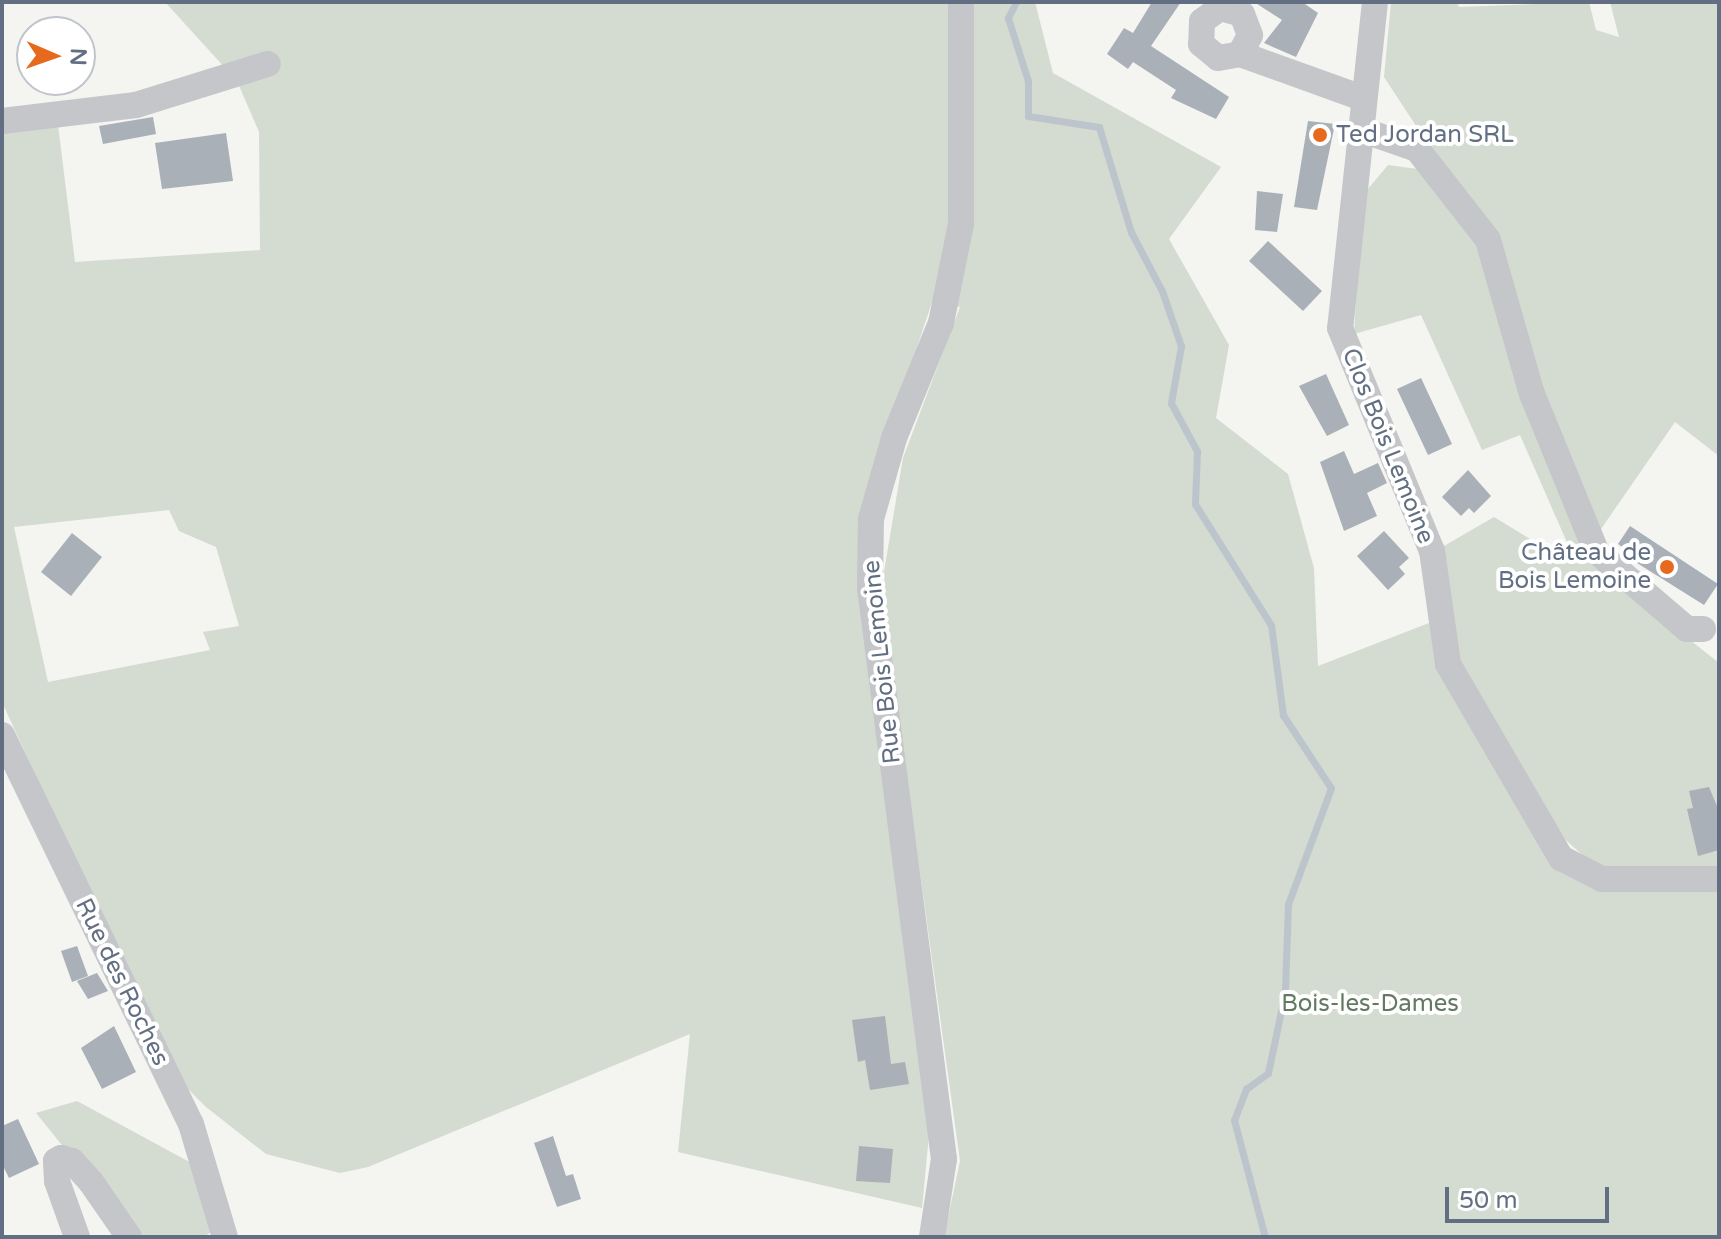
<!DOCTYPE html>
<meta charset="utf-8">
<style>
body{margin:0}
#map{position:relative;width:1721px;height:1239px;overflow:hidden;background:#f4f4f0;font-family:"Varela Round",sans-serif}
div>[style]{position:absolute}
.green>*{inset:0;background:#d4dbd1}
.stream>*{height:7px;margin:-3.5px;padding:0 3.5px;transform-origin:3.5px;border-radius:3.5px;background:#bcc5cc}
.building>*{inset:0;background:#a9b0b7}
.minor>*{height:26px;margin:-13px;padding:0 13px;transform-origin:13px;border-radius:13px;background:#c4c6ca}
.dots>*{width:22px;height:22px;translate:-50% -50%;box-sizing:border-box;border:4px solid #fff;border-radius:50%}
span{translate:-50% -50%;white-space:nowrap;text-align:center;line-height:1.15;-webkit-text-stroke:8px #fff;paint-order:stroke}
.poi-label{font-size:24px;color:#626f82}
.left{translate:0 -50%;text-align:left}
.right{translate:-100% -50%;text-align:right}
.street-label{font-size:24px;color:#626f82}
.park-label{font-size:24px;color:#637961}
.frame{position:absolute;inset:0;border:4px solid #626f82;pointer-events:none}
.north{position:absolute;left:16px;top:16px;width:80px;height:80px;box-sizing:border-box;background:#fff;border:2px solid #c0c5cd;border-radius:50%;rotate:92deg;font-size:22px;font-weight:700;line-height:32px;text-align:center;color:#626f82}
.north::after{content:'';display:block;margin:auto;width:28px;height:36px;background:#e7691d;clip-path:polygon(50% 0,100% 100%,50% 72%,0 100%)}
.scale{position:absolute;left:1445px;top:1187px;width:164px;height:36px;box-sizing:border-box;border:4px solid #626f82;border-top:0;padding-left:10px;font-size:24px;line-height:28px;white-space:nowrap;color:#626f82;-webkit-text-stroke:6px #fff;paint-order:stroke}
</style>
<div id="map">
<div class="green">
<i style="clip-path:polygon(evenodd,165px 2px,1035px 2px,1053px 73px,1221px 167px,1169px 239px,1229px 345px,1216px 418px,1288px 474px,1314px 568px,1318px 666px,1429px 623px,1561px 871px,1719px 890px,1719px 1237px,944px 1237px,960px 1161px,888px 641px,884px 572px,903px 458px,960px 307px,932px 302px,862px 513px,931px 1114px,922px 1208px,678px 1152px,690px 1034px,368px 1167px,340px 1173px,266px 1154px,206px 1107px,172px 1073px,2px 702px,2px 130px,58px 125px,75px 262px,260px 250px,259px 132px,237px 81px,165px 2px,169px 510px,179px 531px,216px 547px,239px 626px,203px 632px,210px 650px,48px 682px,14px 527px,169px 510px)"></i>
<i style="clip-path:polygon(1391px 2px,1457px 2px,1459px 7px,1589px 2px,1596px 30px,1619px 37px,1610px 2px,1719px 2px,1719px 456px,1675px 422px,1583px 555px,1719px 663px,1719px 875px,1599px 870px,1558px 833px,1453px 653px,1444px 546px,1494px 517px,1545px 548px,1569px 547px,1520px 435px,1482px 450px,1421px 315px,1354px 334px,1362px 196px,1388px 165px,1447px 173px,1384px 77px)"></i>
<i style="clip-path:polygon(77px 1101px,195px 1165px,215px 1229px,204px 1237px,136px 1237px,36px 1113px)"></i>
</div>
<div class="stream">
<i style="left:1016px;top:2px;width:18px;rotate:117deg"></i>
<i style="left:1008px;top:18px;width:66px;rotate:72.4deg"></i>
<i style="left:1028px;top:81px;width:35px;rotate:90deg"></i>
<i style="left:1028px;top:116px;width:72px;rotate:8.8deg"></i>
<i style="left:1099px;top:127px;width:110px;rotate:73.1deg"></i>
<i style="left:1131px;top:232px;width:67px;rotate:62.3deg"></i>
<i style="left:1162px;top:291px;width:58px;rotate:70.9deg"></i>
<i style="left:1181px;top:346px;width:58px;rotate:100deg"></i>
<i style="left:1171px;top:403px;width:55px;rotate:61.6deg"></i>
<i style="left:1197px;top:451px;width:53px;rotate:92.2deg"></i>
<i style="left:1195px;top:504px;width:143px;rotate:57.9deg"></i>
<i style="left:1271px;top:625px;width:91px;rotate:82.4deg"></i>
<i style="left:1283px;top:715px;width:87px;rotate:56.7deg"></i>
<i style="left:1331px;top:788px;width:124px;rotate:110.3deg"></i>
<i style="left:1288px;top:904px;width:88px;rotate:92deg"></i>
<i style="left:1285px;top:992px;width:83px;rotate:101.9deg"></i>
<i style="left:1268px;top:1073px;width:27px;rotate:144deg"></i>
<i style="left:1246px;top:1089px;width:33px;rotate:111deg"></i>
<i style="left:1234px;top:1120px;width:121px;rotate:75.2deg"></i>
</div>
<div class="building">
<i style="clip-path:polygon(1152px 2px,1181px 2px,1151px 46px,1229px 97px,1216px 119px,1171px 98px,1176px 90px,1133px 62px,1128px 69px,1107px 54px,1124px 28px,1133px 33px)"></i>
<i style="clip-path:polygon(1254px 2px,1302px 2px,1318px 13px,1296px 57px,1264px 43px,1282px 20px)"></i>
<i style="clip-path:polygon(153px 117px,156px 134px,103px 144px,99px 126px)"></i>
<i style="clip-path:polygon(1308px 121px,1335px 124px,1317px 210px,1294px 207px)"></i>
<i style="clip-path:polygon(226px 133px,233px 181px,162px 189px,155px 143px)"></i>
<i style="clip-path:polygon(1257px 191px,1283px 194px,1277px 232px,1255px 230px)"></i>
<i style="clip-path:polygon(1268px 241px,1322px 291px,1303px 311px,1249px 261px)"></i>
<i style="clip-path:polygon(1326px 374px,1349px 425px,1327px 436px,1299px 386px)"></i>
<i style="clip-path:polygon(1421px 378px,1452px 444px,1428px 455px,1397px 389px)"></i>
<i style="clip-path:polygon(1344px 451px,1354px 474px,1378px 463px,1387px 483px,1367px 493px,1377px 516px,1344px 531px,1320px 462px)"></i>
<i style="clip-path:polygon(1468px 470px,1491px 496px,1474px 513px,1469px 508px,1461px 516px,1442px 497px)"></i>
<i style="clip-path:polygon(1630px 526px,1718px 584px,1704px 605px,1629px 558px,1632px 554px,1618px 544px)"></i>
<i style="clip-path:polygon(1384px 531px,1409px 558px,1399px 567px,1405px 574px,1388px 590px,1357px 556px)"></i>
<i style="clip-path:polygon(72px 533px,102px 557px,71px 596px,41px 572px)"></i>
<i style="clip-path:polygon(1709px 787px,1719px 811px,1719px 850px,1698px 856px,1687px 809px,1693px 808px,1689px 791px)"></i>
<i style="clip-path:polygon(77px 946px,88px 976px,72px 982px,61px 951px)"></i>
<i style="clip-path:polygon(97px 973px,108px 991px,88px 999px,77px 981px)"></i>
<i style="clip-path:polygon(885px 1016px,891px 1064px,905px 1062px,909px 1084px,870px 1090px,865px 1060px,858px 1062px,852px 1020px)"></i>
<i style="clip-path:polygon(114px 1026px,136px 1072px,102px 1089px,81px 1048px)"></i>
<i style="clip-path:polygon(18px 1119px,39px 1164px,9px 1178px,2px 1164px,2px 1126px)"></i>
<i style="clip-path:polygon(553px 1136px,566px 1176px,573px 1174px,581px 1199px,557px 1207px,534px 1143px)"></i>
<i style="clip-path:polygon(859px 1146px,893px 1149px,890px 1183px,856px 1181px)"></i>
</div>
<div class="minor">
<i style="left:1375px;top:2px;width:328px;rotate:96.1deg"></i>
<i style="left:1340px;top:328px;width:241px;rotate:67.6deg"></i>
<i style="left:1432px;top:551px;width:114px;rotate:81.9deg"></i>
<i style="left:1448px;top:664px;width:225px;rotate:59.8deg"></i>
<i style="left:1561px;top:858px;width:46px;rotate:27.1deg"></i>
<i style="left:1602px;top:879px;width:117px"></i>
<i style="left:1240px;top:54px;width:21px;rotate:-62deg"></i>
<i style="left:1250px;top:35px;width:22px;rotate:-111deg"></i>
<i style="left:1242px;top:14px;width:23px;rotate:-165deg"></i>
<i style="left:1220px;top:8px;width:22px;rotate:144deg"></i>
<i style="left:1202px;top:21px;width:23px;rotate:92deg"></i>
<i style="left:1201px;top:44px;width:22px;rotate:39deg"></i>
<i style="left:1218px;top:58px;width:22px;rotate:-10deg"></i>
<i style="left:1240px;top:54px;width:130px;rotate:19.8deg"></i>
<i style="left:2px;top:121px;width:135px;rotate:-6.8deg"></i>
<i style="left:136px;top:105px;width:138px;rotate:-17.3deg"></i>
<i style="left:1362px;top:130px;width:58px;rotate:19.1deg"></i>
<i style="left:1417px;top:149px;width:115px;rotate:52deg"></i>
<i style="left:1488px;top:240px;width:160px;rotate:74.1deg"></i>
<i style="left:1532px;top:394px;width:170px;rotate:67.8deg"></i>
<i style="left:1596px;top:551px;width:120px;rotate:40.6deg"></i>
<i style="left:1687px;top:629px;width:16px"></i>
<i style="left:2px;top:735px;width:432px;rotate:64.1deg"></i>
<i style="left:191px;top:1124px;width:118px;rotate:73.3deg"></i>
<i style="left:77px;top:1237px;width:59px;rotate:-109.7deg"></i>
<i style="left:57px;top:1181px;width:20px;rotate:-93deg"></i>
<i style="left:56px;top:1161px;width:6px;rotate:-31deg"></i>
<i style="left:61px;top:1158px;width:11px;rotate:15deg"></i>
<i style="left:72px;top:1161px;width:28px;rotate:48deg"></i>
<i style="left:91px;top:1182px;width:67px;rotate:55.4deg"></i>
<i style="left:932px;top:1237px;width:79px;rotate:-81.3deg"></i>
<i style="left:944px;top:1159px;width:576px;rotate:-97.38deg"></i>
<i style="left:870px;top:588px;width:69px;rotate:-89.2deg"></i>
<i style="left:871px;top:519px;width:84px;rotate:-74.1deg"></i>
<i style="left:894px;top:438px;width:124px;rotate:-67.8deg"></i>
<i style="left:941px;top:323px;width:101px;rotate:-78.6deg"></i>
<i style="left:961px;top:224px;width:222px;rotate:-90deg"></i>
</div>
<div class="dots">
<i style="left:1320px;top:135px;background:#e7691d"></i>
<i style="left:1667px;top:567px;background:#e7691d"></i>
</div>
<div class="poi-label">
<span class="left" style="left:1336px;top:135px">Ted Jordan SRL</span>
<span class="right" style="left:1651px;top:567px">Château de<br>Bois Lemoine</span>
</div>
<div class="street-label">
<span style="left:1388px;top:446px;rotate:68deg">Clos Bois Lemoine</span>
<span style="left:882px;top:662px;rotate:-96deg">Rue Bois Lemoine</span>
<span style="left:122px;top:982px;rotate:64deg">Rue des Roches</span>
</div>
<div class="park-label">
<span style="left:1370px;top:1004px">Bois-les-Dames</span>
</div>
<div class="frame"></div>
<div class="north">N</div>
<div class="scale">50 m</div>
</div>
